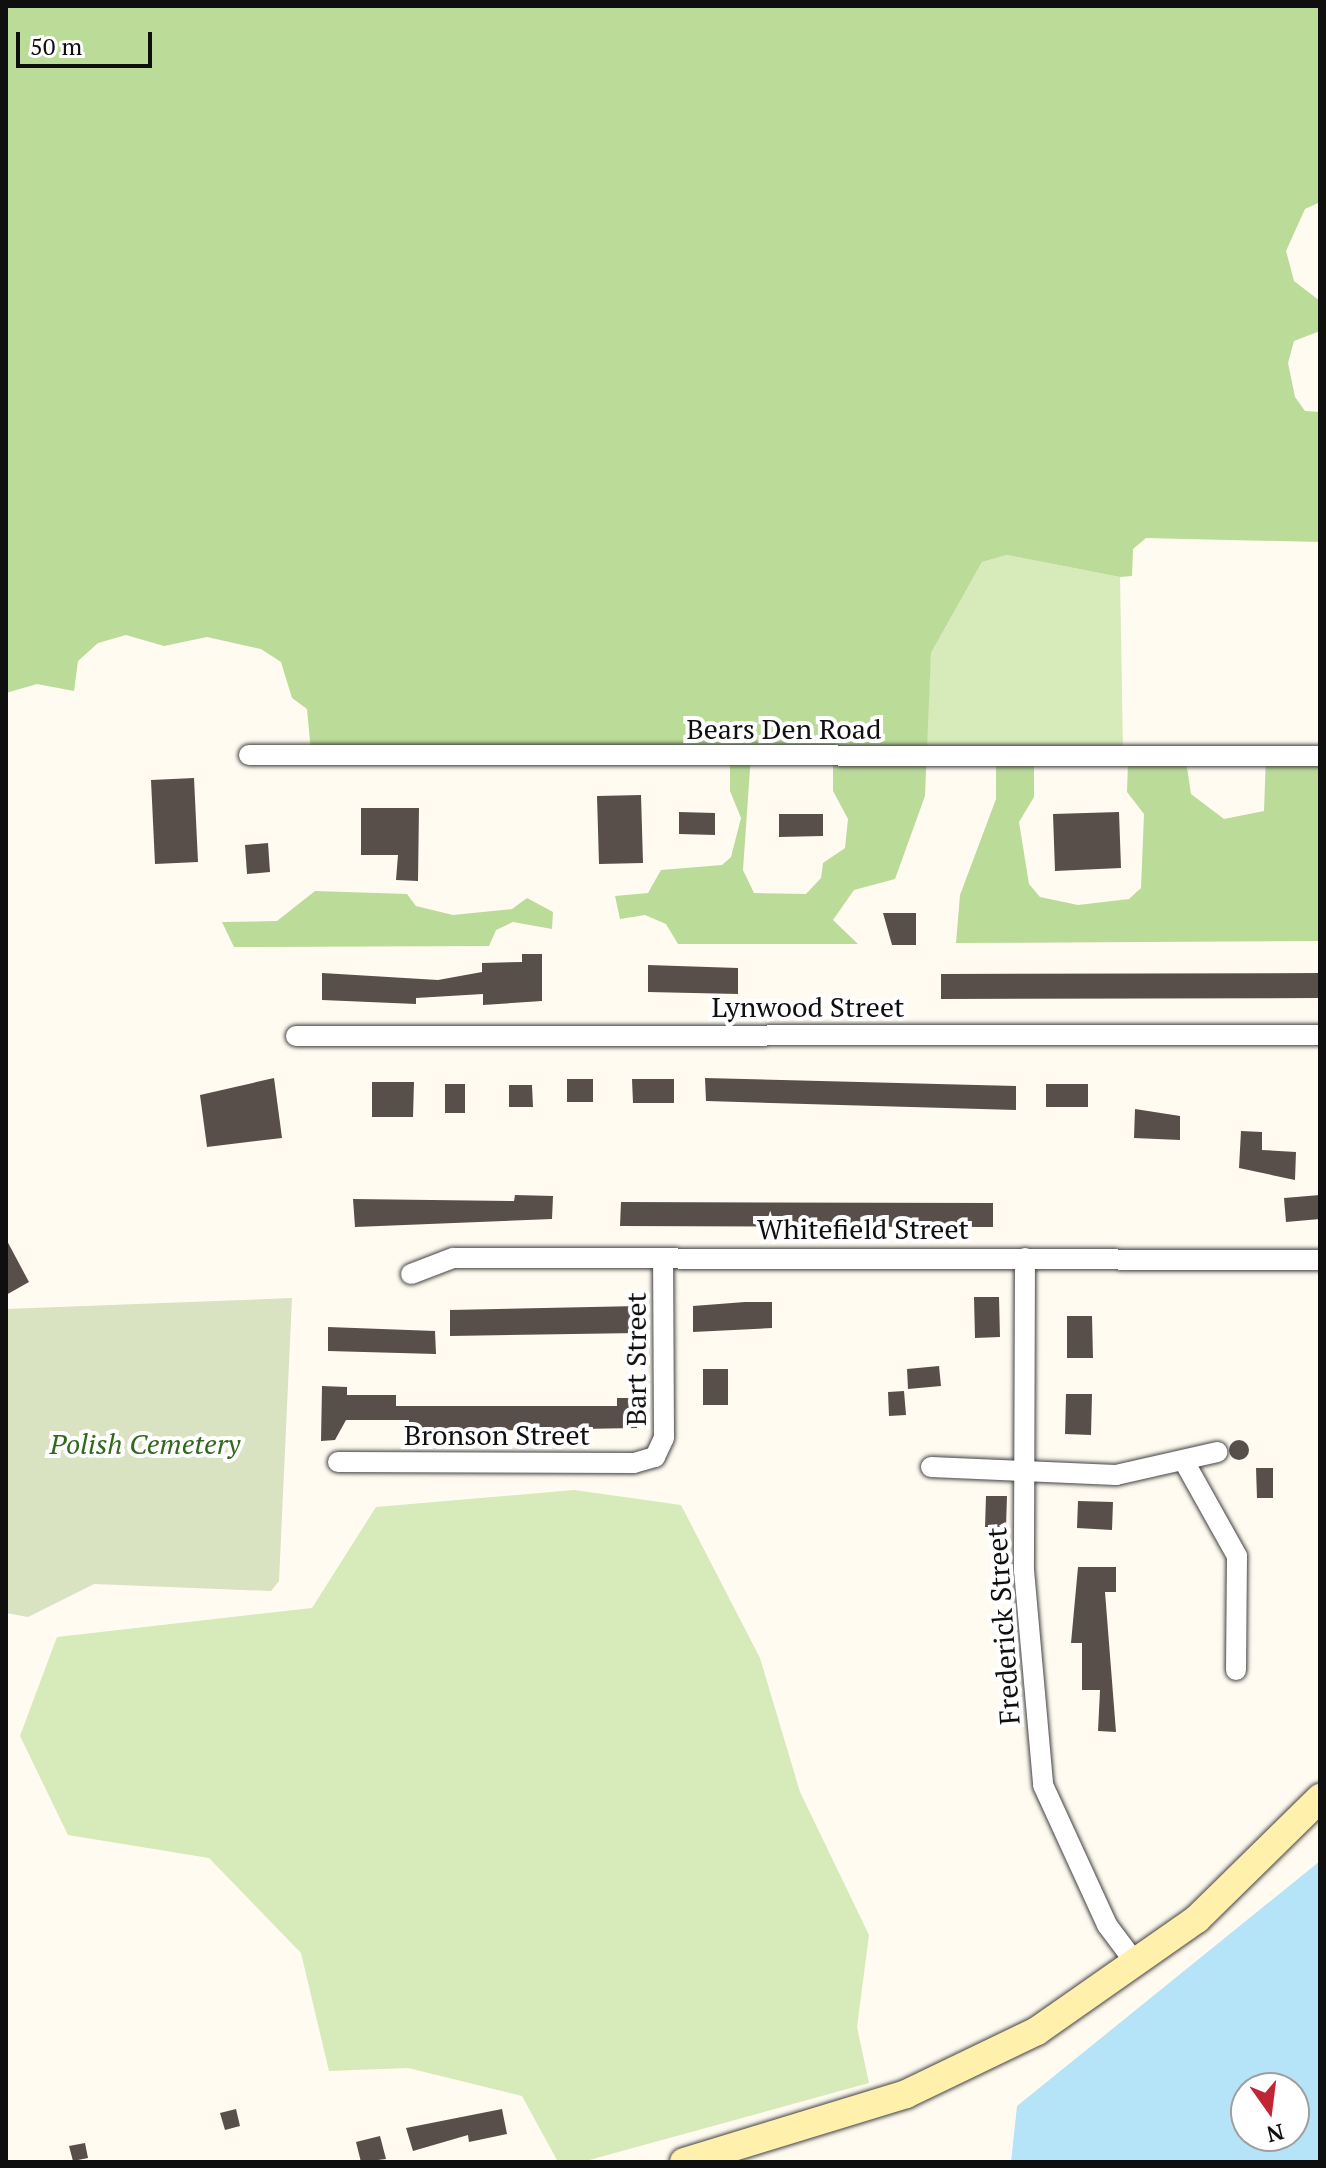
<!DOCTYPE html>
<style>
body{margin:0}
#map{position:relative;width:1326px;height:2168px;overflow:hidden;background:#fffbf1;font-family:"PT Serif",serif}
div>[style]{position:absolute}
.green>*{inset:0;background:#d6eaba}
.forest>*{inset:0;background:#bbdb99}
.cemetery>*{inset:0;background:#d9e2c1}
.water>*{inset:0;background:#b5e3f7}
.building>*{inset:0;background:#584f4b}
.round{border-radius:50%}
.roads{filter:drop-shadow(0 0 2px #424242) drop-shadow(0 0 2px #424242)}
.minor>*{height:20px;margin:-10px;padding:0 10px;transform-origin:10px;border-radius:10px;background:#fff}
.secondary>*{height:28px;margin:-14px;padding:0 14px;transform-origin:14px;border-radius:14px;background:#fff0ac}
span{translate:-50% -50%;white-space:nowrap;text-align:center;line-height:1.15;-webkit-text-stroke:8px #fff;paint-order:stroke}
.street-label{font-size:28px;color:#0f0f0f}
.park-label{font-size:28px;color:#32681e;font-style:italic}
.frame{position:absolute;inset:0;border:8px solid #0f0f0f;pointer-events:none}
.north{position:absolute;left:1230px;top:2072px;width:80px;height:80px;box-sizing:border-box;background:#fff;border:2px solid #9f9f9f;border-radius:50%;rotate:166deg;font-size:22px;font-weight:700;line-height:32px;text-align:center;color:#0f0f0f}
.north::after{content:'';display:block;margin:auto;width:28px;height:36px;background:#c12536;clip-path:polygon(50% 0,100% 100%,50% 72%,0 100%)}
.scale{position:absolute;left:16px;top:32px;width:136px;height:36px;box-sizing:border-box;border:4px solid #0f0f0f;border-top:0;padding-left:10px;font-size:24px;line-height:28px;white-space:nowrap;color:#0f0f0f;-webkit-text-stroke:6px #fff;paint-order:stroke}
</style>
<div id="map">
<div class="green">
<i style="clip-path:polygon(1007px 555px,1120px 577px,1123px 752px,925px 752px,931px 653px,982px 562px)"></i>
<i style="clip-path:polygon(574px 1490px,681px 1505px,760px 1658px,800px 1792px,869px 1935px,857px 2027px,869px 2083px,582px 2162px,558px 2162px,522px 2096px,408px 2068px,329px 2071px,301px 1953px,209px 1858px,68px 1835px,20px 1736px,57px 1637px,312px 1608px,376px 1507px)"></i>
</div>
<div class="forest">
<i style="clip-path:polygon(evenodd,6px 6px,1320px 6px,1320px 202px,1305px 209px,1286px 251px,1294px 281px,1320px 301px,1320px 331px,1294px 341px,1288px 363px,1295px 397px,1305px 411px,1320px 412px,1320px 542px,1146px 538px,1133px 549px,1132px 576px,1120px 577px,1007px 555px,982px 562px,931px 653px,925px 796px,895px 879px,854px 890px,833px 920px,858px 944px,678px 944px,666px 924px,645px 915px,620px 919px,615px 896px,648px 893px,661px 870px,722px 865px,731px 857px,741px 818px,730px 791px,730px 754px,311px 752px,307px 709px,292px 698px,281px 662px,261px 649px,207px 637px,164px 646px,126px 635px,98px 643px,78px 661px,74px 691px,37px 684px,6px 693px,6px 6px,833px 754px,833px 791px,848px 819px,845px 848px,823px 863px,821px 878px,806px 894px,754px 893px,743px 870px,751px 755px,833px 754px)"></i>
<i style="clip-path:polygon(1320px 752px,1320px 941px,956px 943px,960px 895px,996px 799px,996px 764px,1034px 763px,1034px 797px,1019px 822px,1029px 884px,1040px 897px,1078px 905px,1129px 899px,1141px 888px,1144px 814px,1127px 792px,1128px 762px,1185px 754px,1191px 794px,1224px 819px,1264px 811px,1266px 755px)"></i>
<i style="clip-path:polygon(315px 891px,407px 894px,416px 906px,453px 915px,512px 909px,527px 898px,553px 912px,552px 929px,513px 922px,496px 930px,489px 946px,234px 947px,222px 922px,277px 921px)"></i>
</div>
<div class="cemetery">
<i style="clip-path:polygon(292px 1298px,279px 1581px,271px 1591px,94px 1584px,28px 1617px,6px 1613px,6px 1309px)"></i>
</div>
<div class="water">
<i style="clip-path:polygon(evenodd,1320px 1861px,1320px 2162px,1011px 2162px,1017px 2106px,1320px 1861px,1246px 2088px,1294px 2088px,1294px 2136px,1246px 2136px,1246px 2088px)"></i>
</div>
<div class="building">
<i style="clip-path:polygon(194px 778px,198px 862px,155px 864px,151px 780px)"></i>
<i style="clip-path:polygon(641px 795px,643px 863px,599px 864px,597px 796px)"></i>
<i style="clip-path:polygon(361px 808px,419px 808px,418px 881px,396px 880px,398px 855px,361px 855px)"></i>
<i style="clip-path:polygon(679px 812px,715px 813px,715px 835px,679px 834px)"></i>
<i style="clip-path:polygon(1119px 812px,1121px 868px,1055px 871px,1053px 814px)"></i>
<i style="clip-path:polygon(779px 814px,823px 814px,823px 836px,779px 837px)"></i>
<i style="clip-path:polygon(268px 843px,270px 872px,247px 874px,245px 845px)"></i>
<i style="clip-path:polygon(883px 913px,916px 913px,916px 945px,892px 945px)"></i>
<i style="clip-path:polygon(522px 954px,542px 954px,542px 1001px,483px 1005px,483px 994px,416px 998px,416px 1004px,322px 1000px,322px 973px,438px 980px,482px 972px,482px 963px,522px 962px)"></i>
<i style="clip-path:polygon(648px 965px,738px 968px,738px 994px,648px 992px)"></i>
<i style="clip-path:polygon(1320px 973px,1320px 998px,941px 999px,941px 974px)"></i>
<i style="clip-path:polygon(274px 1078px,282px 1138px,207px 1147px,200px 1095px)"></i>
<i style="clip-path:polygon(705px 1078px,1016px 1086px,1016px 1110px,706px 1101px)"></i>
<i style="clip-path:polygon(567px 1079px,593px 1079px,593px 1102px,567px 1102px)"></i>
<i style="clip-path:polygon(632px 1079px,674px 1079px,674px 1103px,633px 1103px)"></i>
<i style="clip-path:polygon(372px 1082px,414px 1082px,413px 1117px,372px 1117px)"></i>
<i style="clip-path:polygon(445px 1084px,465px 1084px,465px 1113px,445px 1113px)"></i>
<i style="clip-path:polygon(1046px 1084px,1088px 1084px,1088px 1107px,1046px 1107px)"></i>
<i style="clip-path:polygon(509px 1085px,532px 1085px,533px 1107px,509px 1107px)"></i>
<i style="clip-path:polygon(1135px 1109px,1180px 1116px,1180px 1140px,1134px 1138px)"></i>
<i style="clip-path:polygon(1241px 1131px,1262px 1132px,1262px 1150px,1296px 1152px,1295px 1180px,1239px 1168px)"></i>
<i style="clip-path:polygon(515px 1195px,553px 1196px,552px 1219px,355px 1227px,353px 1199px,514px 1201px)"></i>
<i style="clip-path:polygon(1320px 1195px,1320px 1219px,1286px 1222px,1284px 1198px)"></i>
<i style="clip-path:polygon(621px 1202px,993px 1203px,993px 1227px,620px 1226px)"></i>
<i style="clip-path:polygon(6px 1239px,29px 1282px,6px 1295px)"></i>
<i style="clip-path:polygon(974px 1297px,999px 1297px,1000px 1337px,975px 1338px)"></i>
<i style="clip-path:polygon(745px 1302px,772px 1302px,772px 1328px,693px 1332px,693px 1306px)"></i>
<i style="clip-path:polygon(639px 1306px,638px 1333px,450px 1336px,450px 1310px)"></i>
<i style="clip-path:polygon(1067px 1316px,1092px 1316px,1093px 1358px,1067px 1358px)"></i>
<i style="clip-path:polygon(328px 1327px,435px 1331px,436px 1354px,328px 1351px)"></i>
<i style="clip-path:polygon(939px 1366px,941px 1386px,908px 1389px,907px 1369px)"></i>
<i style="clip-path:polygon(703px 1369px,728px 1369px,728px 1405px,703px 1405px)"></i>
<i style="clip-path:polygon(322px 1386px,347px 1387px,347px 1395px,396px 1395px,396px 1406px,617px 1406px,617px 1398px,637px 1398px,637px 1428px,409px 1432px,409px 1420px,346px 1420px,335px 1440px,321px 1441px)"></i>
<i style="clip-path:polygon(904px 1391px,906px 1415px,889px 1416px,888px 1392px)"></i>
<i style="clip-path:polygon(1066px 1394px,1092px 1394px,1091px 1435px,1065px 1434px)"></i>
<i class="round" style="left:1229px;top:1440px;width:20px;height:20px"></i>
<i style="clip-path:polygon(1256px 1468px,1273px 1468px,1273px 1498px,1257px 1498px)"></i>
<i style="clip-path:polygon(986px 1496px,1007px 1496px,1006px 1527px,985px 1527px)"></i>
<i style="clip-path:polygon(1078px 1501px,1113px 1502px,1112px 1530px,1077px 1528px)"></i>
<i style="clip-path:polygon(1078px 1567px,1116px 1567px,1116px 1592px,1105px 1592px,1116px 1732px,1098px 1731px,1100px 1690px,1082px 1690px,1082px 1643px,1071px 1643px)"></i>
<i style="clip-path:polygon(236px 2109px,240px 2126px,225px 2130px,220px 2113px)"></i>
<i style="clip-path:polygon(502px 2109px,507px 2134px,469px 2142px,468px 2135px,413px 2151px,406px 2128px)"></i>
<i style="clip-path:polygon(380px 2136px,386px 2159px,361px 2162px,356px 2142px)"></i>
<i style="clip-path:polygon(85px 2143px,88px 2158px,73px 2161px,69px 2146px)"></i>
</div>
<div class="roads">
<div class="minor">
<i style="left:249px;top:755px;width:1071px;rotate:0.05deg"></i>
<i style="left:296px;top:1036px;width:1024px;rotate:-0.06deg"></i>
<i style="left:1025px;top:1258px;width:312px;rotate:90.2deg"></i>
<i style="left:1024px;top:1570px;width:216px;rotate:84.9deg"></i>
<i style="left:1043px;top:1785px;width:154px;rotate:65.4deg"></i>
<i style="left:1107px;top:1925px;width:50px;rotate:53.1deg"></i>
<i style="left:411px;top:1274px;width:45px;rotate:-20.9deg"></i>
<i style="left:453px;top:1258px;width:867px;rotate:0.13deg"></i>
<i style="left:338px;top:1462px;width:296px;rotate:0.2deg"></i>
<i style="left:634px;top:1463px;width:22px;rotate:-16deg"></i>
<i style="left:655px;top:1457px;width:21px;rotate:-65deg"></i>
<i style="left:664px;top:1438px;width:180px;rotate:-90.3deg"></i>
<i style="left:1185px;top:1463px;width:107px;rotate:60.8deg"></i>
<i style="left:1237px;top:1556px;width:114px;rotate:90.5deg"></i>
<i style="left:931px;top:1467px;width:185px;rotate:2.5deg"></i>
<i style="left:1116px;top:1475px;width:104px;rotate:-12.8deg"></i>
</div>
<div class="secondary">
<i style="left:684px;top:2162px;width:232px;rotate:-17deg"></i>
<i style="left:906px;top:2094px;width:145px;rotate:-25.7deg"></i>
<i style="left:1037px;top:2031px;width:195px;rotate:-35deg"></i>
<i style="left:1197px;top:1919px;width:173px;rotate:-44.5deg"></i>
</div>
</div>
<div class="street-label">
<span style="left:784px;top:729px">Bears Den Road</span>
<span style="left:808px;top:1007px">Lynwood Street</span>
<span style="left:863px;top:1229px">Whitefield Street</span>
<span style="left:636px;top:1359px;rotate:-90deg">Bart Street</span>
<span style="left:497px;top:1435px">Bronson Street</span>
<span style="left:1003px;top:1626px;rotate:-94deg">Frederick Street</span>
</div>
<div class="park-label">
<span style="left:145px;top:1444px">Polish Cemetery</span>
</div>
<div class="frame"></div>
<div class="north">N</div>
<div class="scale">50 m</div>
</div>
